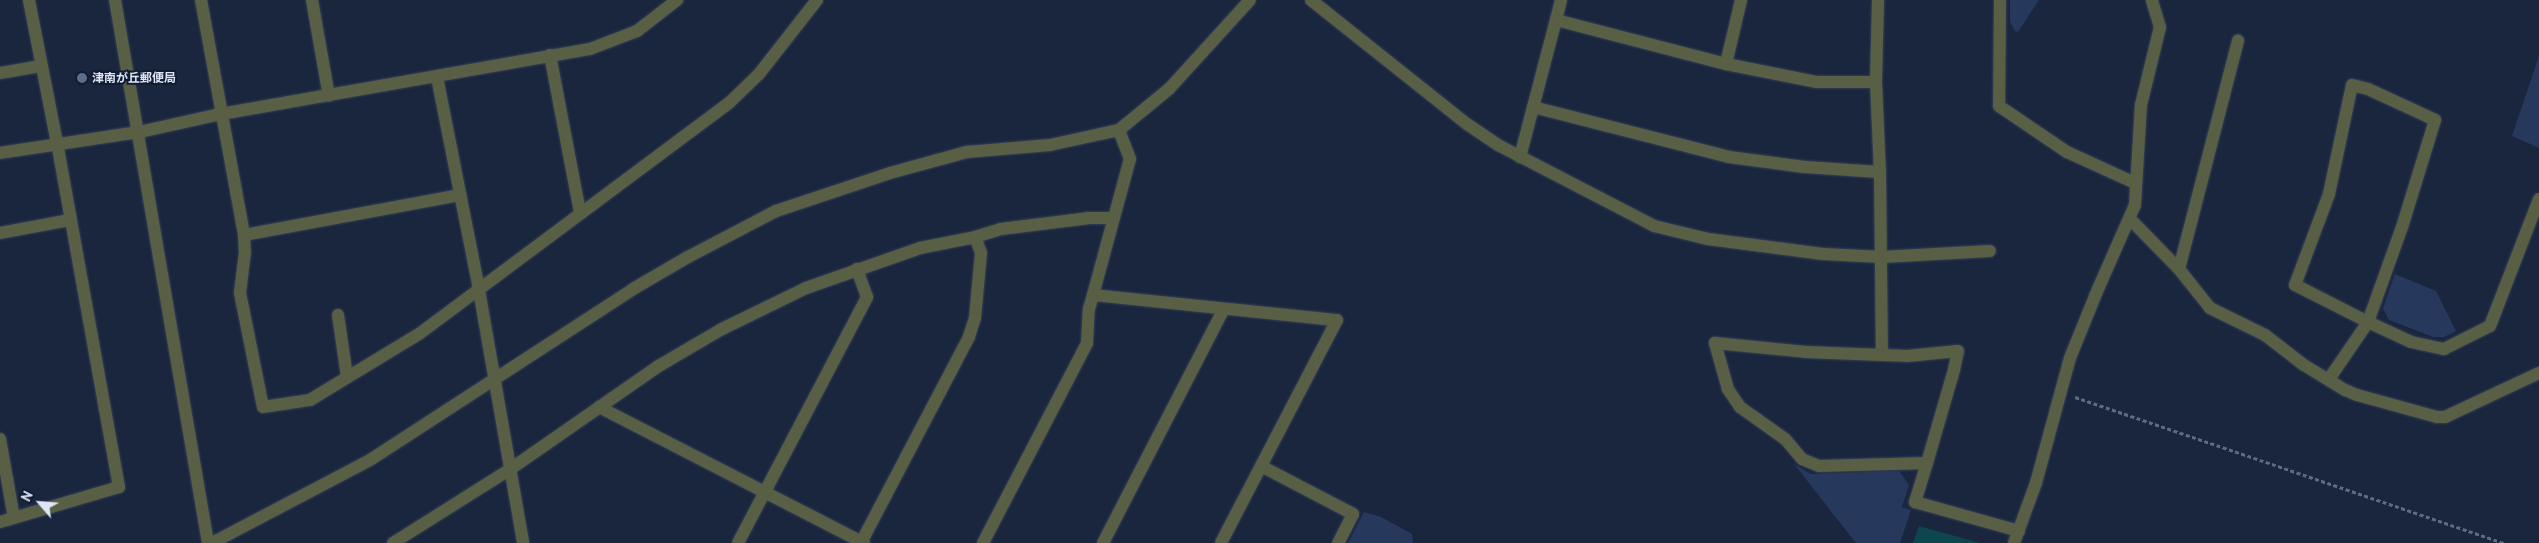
<!DOCTYPE html>
<meta charset="utf-8">
<style>
body{margin:0}
#map{position:relative;width:2539px;height:543px;overflow:hidden;background:#1a263e;font-family:"PT Sans","Noto Sans JP",sans-serif}
div>[style]{position:absolute}
.green>*{inset:0;background:#27385d}
.water>*{inset:0;background:#0d464e}
.path>*{height:3px;margin-top:-1.5px;transform-origin:0;background:repeating-linear-gradient(90deg,#606b80 0 4px,transparent 0 6.5px)}
.roads{filter:drop-shadow(0 0 1px #354158) drop-shadow(0 0 1px #354158)}
.minor>*{height:12px;margin:-6px;padding:0 6px;transform-origin:6px;border-radius:6px;background:#585f44}
.tertiary>*{height:12px;margin:-6px;padding:0 6px;transform-origin:6px;border-radius:6px;background:#585f44}
.dots>*{width:14px;height:14px;translate:-50% -50%;box-sizing:border-box;border:2px solid #111c33;border-radius:50%}
span{translate:-50% -50%;white-space:nowrap;text-align:center;line-height:1.15;-webkit-text-stroke:4px #111c33;paint-order:stroke}
.poi-label{font-size:12px;color:#dde6f6;font-weight:700}
.left{translate:0 -50%;text-align:left}
.north{position:absolute;left:15px;top:478px;width:50px;height:50px;-webkit-text-stroke:4px #111c33;paint-order:stroke;rotate:297deg;font-size:14px;font-weight:700;line-height:20px;text-align:center;color:#dde6f6}
.north::after{content:'';display:block;margin:auto;width:18px;height:22px;background:#dde6f6;clip-path:polygon(50% 0,100% 100%,50% 72%,0 100%)}
</style>
<div id="map">
<div class="green">
<i style="clip-path:polygon(2010px 0,2039px 0,2018px 32px,2015px 31px,2010px 22px)"></i>
<i style="clip-path:polygon(2539px 56px,2539px 148px,2512px 136px)"></i>
<i style="clip-path:polygon(2395px 274px,2436px 291px,2456px 331px,2444px 337px,2433px 337px,2389px 320px,2383px 308px)"></i>
<i style="clip-path:polygon(1794px 464px,1811px 474px,1899px 471px,1909px 485px,1902px 507px,1911px 510px,1900px 543px,1856px 543px)"></i>
<i style="clip-path:polygon(1364px 512px,1381px 517px,1412px 534px,1413px 543px,1348px 543px)"></i>
</div>
<div class="water">
<i style="clip-path:polygon(1919px 526px,1980px 543px,1913px 543px)"></i>
</div>
<div class="path">
<i style="left:2075px;top:397px;width:454px;rotate:18.8deg"></i>
</div>
<div class="roads">
<div class="minor">
<i style="left:201px;top:0;width:239px;rotate:79.6deg"></i>
<i style="left:244px;top:235px;width:17px;rotate:87deg"></i>
<i style="left:245px;top:252px;width:41px;rotate:97deg"></i>
<i style="left:240px;top:293px;width:116px;rotate:78.6deg"></i>
<i style="left:263px;top:407px;width:48px;rotate:-8.5deg"></i>
<i style="left:310px;top:400px;width:127px;rotate:-31.2deg"></i>
<i style="left:419px;top:334px;width:388px;rotate:-36.7deg"></i>
<i style="left:730px;top:102px;width:40px;rotate:-44deg"></i>
<i style="left:759px;top:74px;width:94px;rotate:-51.9deg"></i>
<i style="left:312px;top:0;width:97px;rotate:80deg"></i>
<i style="left:1311px;top:0;width:199px;rotate:38.5deg"></i>
<i style="left:1467px;top:124px;width:37px;rotate:34deg"></i>
<i style="left:1498px;top:145px;width:176px;rotate:27.4deg"></i>
<i style="left:1654px;top:226px;width:56px;rotate:13.5deg"></i>
<i style="left:1708px;top:239px;width:116px;rotate:7.4deg"></i>
<i style="left:1823px;top:254px;width:59px;rotate:2.9deg"></i>
<i style="left:1882px;top:257px;width:108px;rotate:-3.2deg"></i>
<i style="left:1878px;top:0;width:82px;rotate:91.4deg"></i>
<i style="left:1876px;top:82px;width:90px;rotate:87.5deg"></i>
<i style="left:1880px;top:172px;width:183px;rotate:89.4deg"></i>
<i style="left:2000px;top:0;width:106px;rotate:90.5deg"></i>
<i style="left:1999px;top:106px;width:82px;rotate:34.1deg"></i>
<i style="left:2067px;top:152px;width:75px;rotate:24.5deg"></i>
<i style="left:1556px;top:20px;width:21px;rotate:-76deg"></i>
<i style="left:550px;top:55px;width:160px;rotate:79.2deg"></i>
<i style="left:1726px;top:64px;width:66px;rotate:-76.8deg"></i>
<i style="left:0;top:73px;width:42px;rotate:-9.7deg"></i>
<i style="left:437px;top:77px;width:217px;rotate:78.8deg"></i>
<i style="left:479px;top:290px;width:257px;rotate:80.1deg"></i>
<i style="left:1533px;top:107px;width:202px;rotate:14.3deg"></i>
<i style="left:1729px;top:157px;width:76px;rotate:7.6deg"></i>
<i style="left:1804px;top:167px;width:76px;rotate:3.8deg"></i>
<i style="left:139px;top:132px;width:84px;rotate:-12.4deg"></i>
<i style="left:221px;top:114px;width:375px;rotate:-10deg"></i>
<i style="left:590px;top:49px;width:50px;rotate:-21deg"></i>
<i style="left:637px;top:31px;width:51px;rotate:-37.8deg"></i>
<i style="left:1520px;top:157px;width:142px;rotate:-75.3deg"></i>
<i style="left:1556px;top:20px;width:176px;rotate:14.5deg"></i>
<i style="left:1726px;top:64px;width:93px;rotate:11.2deg"></i>
<i style="left:1817px;top:82px;width:59px"></i>
<i style="left:2130px;top:219px;width:70px;rotate:45.6deg"></i>
<i style="left:2179px;top:269px;width:50px;rotate:51.5deg"></i>
<i style="left:2210px;top:308px;width:61px;rotate:26.1deg"></i>
<i style="left:2265px;top:335px;width:49px;rotate:37.6deg"></i>
<i style="left:2304px;top:365px;width:48px;rotate:31.4deg"></i>
<i style="left:2345px;top:390px;width:13px;rotate:23deg"></i>
<i style="left:2357px;top:395px;width:83px;rotate:15.4deg"></i>
<i style="left:2437px;top:417px;width:8px"></i>
<i style="left:2445px;top:417px;width:104px;rotate:-25.1deg"></i>
<i style="left:0;top:233px;width:71px;rotate:-10.5deg"></i>
<i style="left:244px;top:235px;width:220px;rotate:-10.5deg"></i>
<i style="left:975px;top:237px;width:27px;rotate:-17deg"></i>
<i style="left:1001px;top:229px;width:89px;rotate:-7.1deg"></i>
<i style="left:1089px;top:218px;width:24px"></i>
<i style="left:2179px;top:269px;width:236px;rotate:-75.5deg"></i>
<i style="left:1093px;top:295px;width:141px;rotate:-74.8deg"></i>
<i style="left:1130px;top:159px;width:31px;rotate:-111deg"></i>
<i style="left:338px;top:315px;width:63px;rotate:81.7deg"></i>
<i style="left:2329px;top:379px;width:69px;rotate:-55.6deg"></i>
<i style="left:2368px;top:322px;width:82px;rotate:-153.1deg"></i>
<i style="left:2295px;top:285px;width:97px;rotate:-69.5deg"></i>
<i style="left:2329px;top:194px;width:111px;rotate:-78.1deg"></i>
<i style="left:2352px;top:85px;width:16px;rotate:14deg"></i>
<i style="left:2368px;top:89px;width:74px;rotate:24.8deg"></i>
<i style="left:2435px;top:120px;width:112px;rotate:107.1deg"></i>
<i style="left:2402px;top:227px;width:101px;rotate:109.7deg"></i>
<i style="left:2368px;top:322px;width:47px;rotate:24.9deg"></i>
<i style="left:2411px;top:342px;width:34px;rotate:12deg"></i>
<i style="left:2444px;top:349px;width:51px;rotate:-26.6deg"></i>
<i style="left:2490px;top:326px;width:136px;rotate:-68.9deg"></i>
<i style="left:599px;top:407px;width:298px;rotate:27.2deg"></i>
<i style="left:0;top:439px;width:80px;rotate:80deg"></i>
<i style="left:1927px;top:463px;width:108px;rotate:178.4deg"></i>
<i style="left:1819px;top:466px;width:18px;rotate:-158deg"></i>
<i style="left:1802px;top:459px;width:26px;rotate:-130deg"></i>
<i style="left:1785px;top:439px;width:55px;rotate:-144.6deg"></i>
<i style="left:1740px;top:407px;width:22px;rotate:-124deg"></i>
<i style="left:1728px;top:389px;width:48px;rotate:-105.8deg"></i>
<i style="left:1715px;top:343px;width:91px;rotate:5.6deg"></i>
<i style="left:1806px;top:352px;width:76px;rotate:2.3deg"></i>
<i style="left:1882px;top:355px;width:25px;rotate:2deg"></i>
<i style="left:1907px;top:356px;width:51px;rotate:-5.6deg"></i>
<i style="left:1958px;top:351px;width:19px;rotate:102deg"></i>
<i style="left:1954px;top:370px;width:97px;rotate:106.2deg"></i>
<i style="left:1927px;top:463px;width:41px;rotate:107.1deg"></i>
<i style="left:1915px;top:502px;width:108px;rotate:15.6deg"></i>
<i style="left:1261px;top:466px;width:104px;rotate:27.6deg"></i>
<i style="left:1353px;top:514px;width:33px;rotate:117deg"></i>
<i style="left:0;top:522px;width:124px;rotate:-16.4deg"></i>
<i style="left:119px;top:487px;width:350px;rotate:-100.2deg"></i>
<i style="left:57px;top:143px;width:146px;rotate:-101.1deg"></i>
<i style="left:393px;top:543px;width:137px;rotate:-32.2deg"></i>
<i style="left:509px;top:470px;width:180px;rotate:-34.8deg"></i>
<i style="left:657px;top:367px;width:73px;rotate:-30.4deg"></i>
<i style="left:720px;top:330px;width:96px;rotate:-26deg"></i>
<i style="left:806px;top:288px;width:121px;rotate:-19.3deg"></i>
<i style="left:920px;top:248px;width:56px;rotate:-11.3deg"></i>
<i style="left:975px;top:237px;width:17px;rotate:69deg"></i>
<i style="left:981px;top:253px;width:65px;rotate:95.3deg"></i>
<i style="left:975px;top:318px;width:20px;rotate:108deg"></i>
<i style="left:969px;top:337px;width:233px;rotate:117.7deg"></i>
<i style="left:738px;top:543px;width:278px;rotate:-62.3deg"></i>
<i style="left:867px;top:297px;width:30px;rotate:-110deg"></i>
<i style="left:983px;top:543px;width:225px;rotate:-62.5deg"></i>
<i style="left:1087px;top:343px;width:34px;rotate:-87deg"></i>
<i style="left:1089px;top:309px;width:15px;rotate:-74deg"></i>
<i style="left:1093px;top:295px;width:245px;rotate:5.9deg"></i>
<i style="left:1337px;top:320px;width:251px;rotate:117.5deg"></i>
<i style="left:1103px;top:543px;width:263px;rotate:-62.7deg"></i>
<i style="left:2014px;top:543px;width:64px;rotate:-69.9deg"></i>
<i style="left:2036px;top:483px;width:130px;rotate:-74.8deg"></i>
<i style="left:2070px;top:358px;width:67px;rotate:-68deg"></i>
<i style="left:2095px;top:296px;width:99px;rotate:-66.3deg"></i>
<i style="left:2135px;top:205px;width:100px;rotate:-86.6deg"></i>
<i style="left:2141px;top:105px;width:80px;rotate:-76.3deg"></i>
<i style="left:2160px;top:27px;width:28px;rotate:-107deg"></i>
</div>
<div class="tertiary">
<i style="left:115px;top:0;width:551px;rotate:80.28deg"></i>
<i style="left:0;top:153px;width:141px;rotate:-8.6deg"></i>
<i style="left:212px;top:543px;width:178px;rotate:-27.7deg"></i>
<i style="left:370px;top:460px;width:314px;rotate:-33deg"></i>
<i style="left:633px;top:289px;width:64px;rotate:-30.2deg"></i>
<i style="left:688px;top:257px;width:99px;rotate:-27.6deg"></i>
<i style="left:776px;top:211px;width:120px;rotate:-18.4deg"></i>
<i style="left:890px;top:173px;width:80px;rotate:-15.3deg"></i>
<i style="left:967px;top:152px;width:83px;rotate:-4.8deg"></i>
<i style="left:1050px;top:145px;width:71px;rotate:-12.3deg"></i>
<i style="left:1119px;top:130px;width:65px;rotate:-39.4deg"></i>
<i style="left:1169px;top:89px;width:120px;rotate:-47.7deg"></i>
</div>
</div>
<div class="dots">
<i style="left:82px;top:78px;background:#5c6f8a"></i>
</div>
<div class="poi-label">
<span class="left" style="left:92px;top:78px">津南が丘郵便局</span>
</div>
<div class="north">N</div>
</div>
